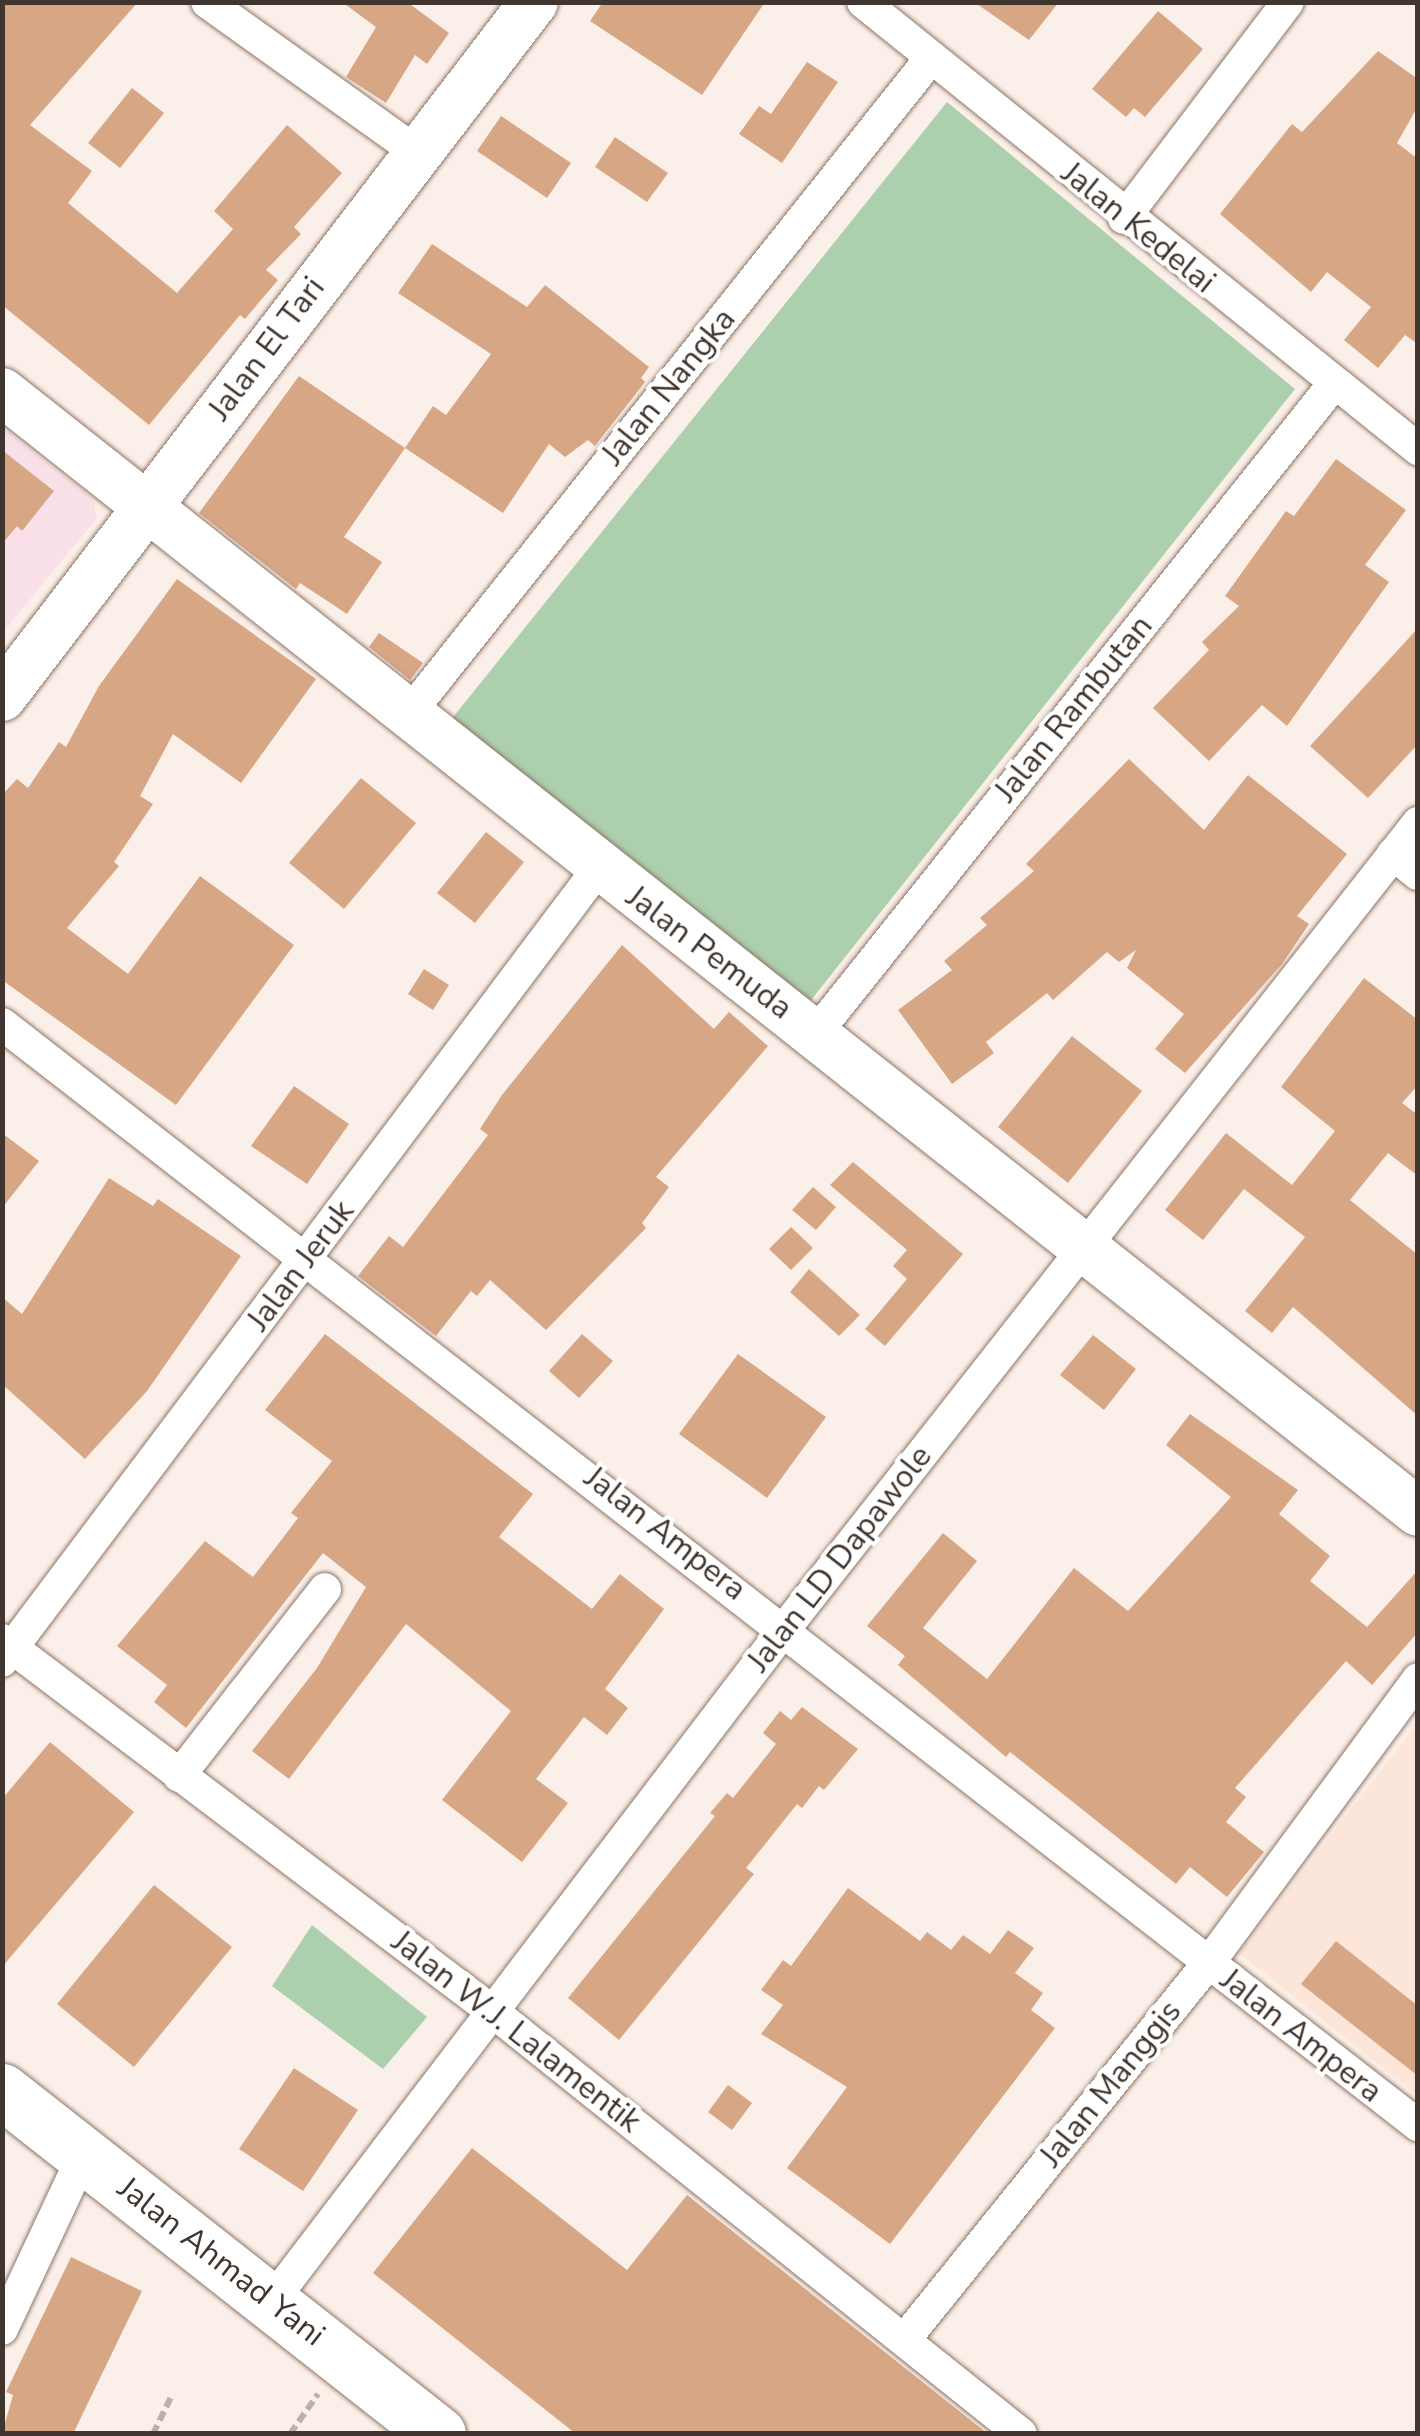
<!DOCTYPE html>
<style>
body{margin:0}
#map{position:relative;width:1420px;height:2436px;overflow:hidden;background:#fbf0e9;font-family:"Nunito Sans",sans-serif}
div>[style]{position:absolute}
.commercial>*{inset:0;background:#fae0e8}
.built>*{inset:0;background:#fbe6d9}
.green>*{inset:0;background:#accfae}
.building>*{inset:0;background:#d7a685}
.path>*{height:6px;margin-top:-3px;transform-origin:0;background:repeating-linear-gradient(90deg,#bbb0aa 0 10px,transparent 0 15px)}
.roads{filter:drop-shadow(0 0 2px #8d7565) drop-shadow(0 0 2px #8d7565)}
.street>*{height:32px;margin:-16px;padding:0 16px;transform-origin:16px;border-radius:16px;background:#fff}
.secondary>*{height:48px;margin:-24px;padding:0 24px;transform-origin:24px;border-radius:24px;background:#fff}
.highway>*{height:55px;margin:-27.5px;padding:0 27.5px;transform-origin:27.5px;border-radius:27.5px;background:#fff}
span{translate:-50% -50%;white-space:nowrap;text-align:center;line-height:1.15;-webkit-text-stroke:8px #fff;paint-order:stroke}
.street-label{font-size:32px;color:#40352f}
.frame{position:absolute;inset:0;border:5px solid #40352f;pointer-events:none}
</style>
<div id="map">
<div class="commercial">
<i style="clip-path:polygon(3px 428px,93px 499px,97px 518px,3px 632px)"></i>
</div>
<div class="built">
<i style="clip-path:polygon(1417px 1724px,1417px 2095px,1239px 1953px)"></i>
</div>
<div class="green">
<i style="clip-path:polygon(947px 102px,1295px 389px,808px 1004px,446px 726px)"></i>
<i style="clip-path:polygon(312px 1925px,427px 2017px,383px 2069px,272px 1986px)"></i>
</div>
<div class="building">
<i style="clip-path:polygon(2px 2px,138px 2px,30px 125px,92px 171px,68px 203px,177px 293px,233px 229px,214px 211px,287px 125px,342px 173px,294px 227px,301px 234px,266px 270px,278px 280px,245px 319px,240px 315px,149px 425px,2px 305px)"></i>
<i style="clip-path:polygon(342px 2px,407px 2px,449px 33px,427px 64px,415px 55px,386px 103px,346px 77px,376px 27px)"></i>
<i style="clip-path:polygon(603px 2px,765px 2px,702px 95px,590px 21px)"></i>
<i style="clip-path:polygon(974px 2px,1059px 2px,1029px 40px)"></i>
<i style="clip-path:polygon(1158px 11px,1203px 49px,1145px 117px,1134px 108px,1126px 117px,1092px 89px)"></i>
<i style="clip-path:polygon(1378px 51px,1418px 79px,1418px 106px,1397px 143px,1418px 159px,1418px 344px,1405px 335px,1378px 368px,1344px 340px,1371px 307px,1327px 272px,1311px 292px,1220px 214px,1292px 124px,1302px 132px)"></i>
<i style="clip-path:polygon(807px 62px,838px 82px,782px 163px,739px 134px,759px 106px,771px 114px)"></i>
<i style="clip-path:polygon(132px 88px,164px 113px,120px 168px,88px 143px)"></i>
<i style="clip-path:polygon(501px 116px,571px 163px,547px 198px,477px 151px)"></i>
<i style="clip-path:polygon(615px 137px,668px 173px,647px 202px,595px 167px)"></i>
<i style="clip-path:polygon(432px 244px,527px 307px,545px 285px,649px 367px,641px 378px,645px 382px,595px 446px,588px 440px,565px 457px,549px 444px,503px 513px,405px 448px,433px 406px,446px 415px,491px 354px,398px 293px)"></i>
<i style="clip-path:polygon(299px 376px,405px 448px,344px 537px,382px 562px,347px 614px,300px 583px,296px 589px,199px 513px)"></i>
<i style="clip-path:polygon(2px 450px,54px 491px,22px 531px,17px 526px,2px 544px)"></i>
<i style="clip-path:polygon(1336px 459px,1406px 510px,1365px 565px,1389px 582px,1287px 726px,1262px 705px,1209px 761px,1153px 708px,1209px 650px,1202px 642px,1239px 606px,1225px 596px,1286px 511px,1294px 516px)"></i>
<i style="clip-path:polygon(177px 579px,316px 679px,241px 783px,173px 734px,140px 796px,153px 804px,114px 862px,119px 866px,67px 928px,128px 974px,200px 876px,294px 945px,176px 1105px,2px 980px,2px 795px,17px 779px,28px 788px,59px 742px,66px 747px,99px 686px)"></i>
<i style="clip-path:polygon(1418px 628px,1418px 744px,1368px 798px,1310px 746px)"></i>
<i style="clip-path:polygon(379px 633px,423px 663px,410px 680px,369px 647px)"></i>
<i style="clip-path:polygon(1129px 759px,1204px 830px,1248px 775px,1347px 854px,1297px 916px,1309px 924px,1282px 964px,1185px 1073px,1155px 1049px,1184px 1014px,1127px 968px,1136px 950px,1119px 962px,1107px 952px,1053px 1000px,1047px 993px,986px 1042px,994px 1053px,952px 1084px,898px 1010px,952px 970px,944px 961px,987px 925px,980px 918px,1034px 871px,1026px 864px)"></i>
<i style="clip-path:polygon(361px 778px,416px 823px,344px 909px,289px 863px)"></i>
<i style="clip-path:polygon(486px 832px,524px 862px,475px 923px,437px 893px)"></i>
<i style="clip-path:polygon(622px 945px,714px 1029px,729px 1012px,768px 1046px,656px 1177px,669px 1187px,642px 1223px,646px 1228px,546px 1330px,490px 1280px,477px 1296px,471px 1291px,436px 1336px,358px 1276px,389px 1236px,403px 1247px,488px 1135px,480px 1129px,502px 1095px)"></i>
<i style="clip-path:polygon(424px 969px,449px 985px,433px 1010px,408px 994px)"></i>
<i style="clip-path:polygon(1364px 978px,1418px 1020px,1418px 1085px,1402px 1103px,1418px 1115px,1418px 1176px,1388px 1153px,1350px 1200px,1418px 1255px,1418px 1416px,1293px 1307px,1272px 1333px,1245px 1311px,1305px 1237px,1244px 1189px,1203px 1240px,1165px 1210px,1226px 1133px,1292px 1185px,1335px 1131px,1281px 1087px)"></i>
<i style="clip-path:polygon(1072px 1036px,1142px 1091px,1068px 1183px,998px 1127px)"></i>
<i style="clip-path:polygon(294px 1086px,349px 1124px,307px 1184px,251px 1146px)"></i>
<i style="clip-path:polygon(2px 1133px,39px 1161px,2px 1208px)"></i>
<i style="clip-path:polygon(853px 1162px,963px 1254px,885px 1346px,865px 1329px,907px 1279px,893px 1266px,907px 1250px,830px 1185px)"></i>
<i style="clip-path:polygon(109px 1178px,153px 1206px,158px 1199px,241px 1256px,147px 1391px,85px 1459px,2px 1384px,2px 1297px,22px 1314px)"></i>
<i style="clip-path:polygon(813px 1187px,836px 1207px,816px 1230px,792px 1210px)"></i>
<i style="clip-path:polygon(791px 1227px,813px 1248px,791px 1270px,769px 1249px)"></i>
<i style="clip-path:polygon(809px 1269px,860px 1315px,839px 1336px,790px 1292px)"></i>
<i style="clip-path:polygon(325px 1334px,533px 1494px,499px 1537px,592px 1609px,620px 1574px,664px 1609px,605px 1689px,628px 1708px,607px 1735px,584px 1717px,536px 1779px,568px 1803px,522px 1862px,442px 1800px,511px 1711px,406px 1624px,289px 1779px,252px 1751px,317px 1668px,366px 1587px,323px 1553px,186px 1728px,154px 1702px,167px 1685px,117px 1646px,205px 1541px,253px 1577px,298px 1518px,291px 1513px,332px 1461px,265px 1410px)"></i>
<i style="clip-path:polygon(582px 1334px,613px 1361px,579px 1398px,549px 1371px)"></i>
<i style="clip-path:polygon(1093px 1335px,1136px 1369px,1104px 1410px,1060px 1375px)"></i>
<i style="clip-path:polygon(738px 1354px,826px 1417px,767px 1498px,679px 1434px)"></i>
<i style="clip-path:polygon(1190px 1414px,1298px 1490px,1279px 1514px,1330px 1556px,1310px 1581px,1367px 1627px,1418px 1570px,1418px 1632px,1372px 1685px,1346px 1661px,1235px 1788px,1246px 1797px,1226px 1822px,1264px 1852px,1227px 1897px,1190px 1867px,1176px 1884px,1010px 1752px,1006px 1757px,898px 1665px,905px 1656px,867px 1626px,943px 1533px,977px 1561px,923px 1628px,987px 1679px,1074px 1568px,1128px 1611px,1231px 1497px,1166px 1445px)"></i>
<i style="clip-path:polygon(802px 1707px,858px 1749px,824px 1790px,819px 1786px,802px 1808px,797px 1804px,746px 1868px,754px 1874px,619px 2040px,568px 1998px,715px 1816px,710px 1813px,727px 1793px,733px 1798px,776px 1744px,763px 1733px,780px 1711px,791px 1720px)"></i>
<i style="clip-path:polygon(50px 1742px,134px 1812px,2px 1967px,2px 1799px)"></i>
<i style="clip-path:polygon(154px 1885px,232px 1947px,134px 2067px,57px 2004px)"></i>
<i style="clip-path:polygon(848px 1888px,920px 1941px,927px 1932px,951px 1950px,963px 1935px,990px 1954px,1008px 1930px,1034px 1948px,1015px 1973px,1043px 1993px,1031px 2010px,1055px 2028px,890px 2244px,787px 2168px,847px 2087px,761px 2034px,783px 2005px,761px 1990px,783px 1960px,791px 1966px)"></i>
<i style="clip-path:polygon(1336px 1941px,1418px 2006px,1418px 2076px,1301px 1984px)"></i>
<i style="clip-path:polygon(294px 2068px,358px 2110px,303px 2191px,239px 2149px)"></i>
<i style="clip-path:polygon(728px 2085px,752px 2103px,732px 2130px,708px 2112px)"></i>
<i style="clip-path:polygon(472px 2148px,627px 2270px,687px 2195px,988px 2434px,576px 2434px,373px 2273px)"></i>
<i style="clip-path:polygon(71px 2257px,142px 2291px,73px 2434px,2px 2434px,13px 2395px,6px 2392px)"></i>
</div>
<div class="path">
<i style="left:153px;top:2434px;width:43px;rotate:-64deg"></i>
<i style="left:290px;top:2434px;width:49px;rotate:-55deg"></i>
</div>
<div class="roads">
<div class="street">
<i style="left:207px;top:2px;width:259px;rotate:35.6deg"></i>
<i style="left:863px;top:2px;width:713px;rotate:38.85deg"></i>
<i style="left:1124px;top:218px;width:271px;rotate:-52.8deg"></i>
<i style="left:407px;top:716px;width:841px;rotate:-51.47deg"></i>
<i style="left:1393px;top:854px;width:32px;rotate:39deg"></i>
<i style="left:2px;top:1024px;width:1794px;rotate:37.87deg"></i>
<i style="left:816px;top:1033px;width:829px;rotate:-51.42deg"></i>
<i style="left:2px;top:1640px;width:615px;rotate:37.13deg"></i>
<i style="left:492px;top:2011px;width:677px;rotate:38.65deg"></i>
<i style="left:2px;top:1661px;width:991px;rotate:-53.04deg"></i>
<i style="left:179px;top:1776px;width:237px;rotate:-52deg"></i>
<i style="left:271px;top:2302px;width:849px;rotate:-52.66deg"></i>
<i style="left:786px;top:1627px;width:1023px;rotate:-51.83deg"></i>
<i style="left:2px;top:2329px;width:193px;rotate:-64.9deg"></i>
<i style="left:905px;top:2339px;width:482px;rotate:-51.1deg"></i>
<i style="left:1208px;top:1964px;width:354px;rotate:-53.6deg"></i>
</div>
<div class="secondary">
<i style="left:2px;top:392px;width:1805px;rotate:38.34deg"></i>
<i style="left:2px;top:697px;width:875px;rotate:-52.57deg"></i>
</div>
<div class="highway">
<i style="left:2px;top:2091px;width:555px;rotate:38.19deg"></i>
</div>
</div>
<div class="street-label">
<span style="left:1138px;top:228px;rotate:39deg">Jalan Kedelai</span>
<span style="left:267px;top:349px;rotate:-53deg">Jalan El Tari</span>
<span style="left:669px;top:387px;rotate:-51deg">Jalan Nangka</span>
<span style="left:1074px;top:709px;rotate:-51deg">Jalan Rambutan</span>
<span style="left:709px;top:953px;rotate:37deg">Jalan Pemuda</span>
<span style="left:301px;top:1266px;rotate:-53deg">Jalan Jeruk</span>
<span style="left:665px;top:1534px;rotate:38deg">Jalan Ampera</span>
<span style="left:840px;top:1559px;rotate:-52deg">Jalan LD Dapawole</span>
<span style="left:516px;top:2032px;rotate:38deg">Jalan W.J. Lalamentik</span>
<span style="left:1301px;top:2036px;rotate:38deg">Jalan Ampera</span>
<span style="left:1111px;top:2084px;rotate:-51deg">Jalan Manggis</span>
<span style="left:221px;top:2262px;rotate:38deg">Jalan Ahmad Yani</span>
</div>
<div class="frame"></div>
</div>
